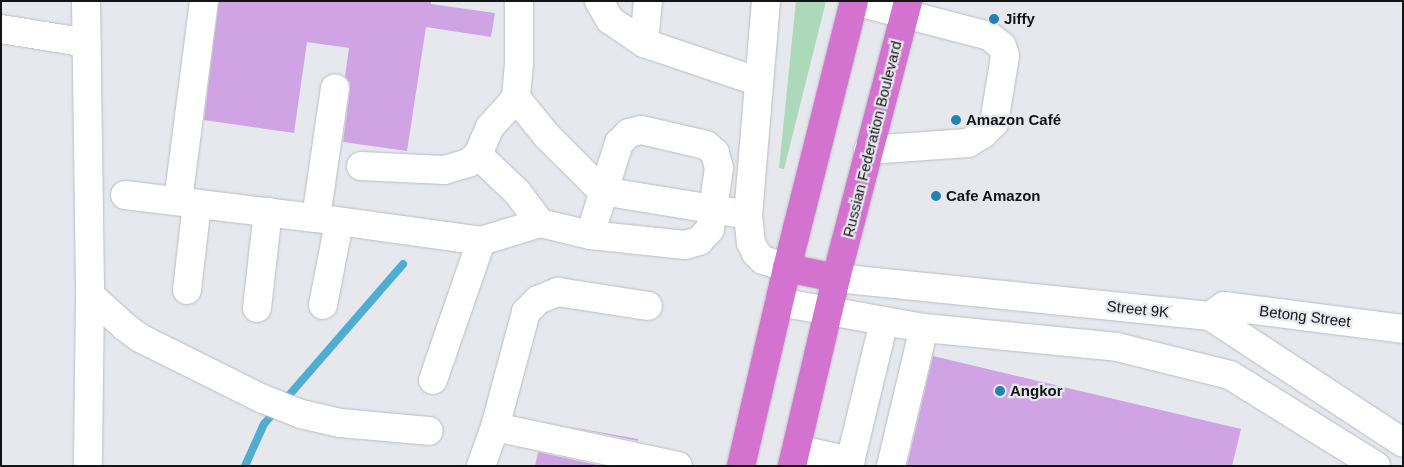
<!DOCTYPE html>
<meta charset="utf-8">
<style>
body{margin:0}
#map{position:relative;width:1404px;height:467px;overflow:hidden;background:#e6e8ee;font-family:Arial,sans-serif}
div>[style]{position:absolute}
.green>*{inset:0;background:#acd9ba}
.stream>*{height:8px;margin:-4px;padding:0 4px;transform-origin:4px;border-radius:4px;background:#4fadd1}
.building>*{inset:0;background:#d0a3e4}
.roads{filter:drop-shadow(0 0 1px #babcc2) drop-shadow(0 0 1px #babcc2)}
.minor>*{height:28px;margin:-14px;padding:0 14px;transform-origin:14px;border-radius:14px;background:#fff}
.highway>*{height:28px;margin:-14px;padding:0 14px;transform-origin:14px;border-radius:14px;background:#d373cf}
.dots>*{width:14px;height:14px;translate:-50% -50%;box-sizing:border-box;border:2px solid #e6e8ee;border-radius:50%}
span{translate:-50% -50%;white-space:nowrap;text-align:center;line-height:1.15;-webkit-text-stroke:4.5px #e6e8ee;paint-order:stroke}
.poi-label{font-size:15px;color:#131416;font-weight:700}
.left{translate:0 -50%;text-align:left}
.street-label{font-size:15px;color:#131416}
.frame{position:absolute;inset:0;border:2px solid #131416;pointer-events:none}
</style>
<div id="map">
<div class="green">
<i style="clip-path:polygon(796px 1px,826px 1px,784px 169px,779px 168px)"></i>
</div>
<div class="stream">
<i style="left:245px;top:466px;width:46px;rotate:-65.7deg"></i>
<i style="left:264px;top:424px;width:212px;rotate:-49deg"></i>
</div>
<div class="building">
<i style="clip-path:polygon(219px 1px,431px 1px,431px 4px,495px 13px,491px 37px,426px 27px,407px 151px,343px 142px,350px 90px,350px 83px,345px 76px,349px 48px,307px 42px,294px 133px,204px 120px)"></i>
<i style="clip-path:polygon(933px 356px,1241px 429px,1232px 466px,907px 466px)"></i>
<i style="clip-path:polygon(565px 426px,638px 439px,638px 441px)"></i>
<i style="clip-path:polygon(538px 452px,602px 466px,535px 466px)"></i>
</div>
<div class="roads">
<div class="minor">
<i style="left:86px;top:1px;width:294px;rotate:89.2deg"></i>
<i style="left:90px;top:295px;width:171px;rotate:90.7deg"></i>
<i style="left:519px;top:1px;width:62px;rotate:90deg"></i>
<i style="left:519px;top:63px;width:35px;rotate:95deg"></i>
<i style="left:516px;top:98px;width:49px;rotate:50.8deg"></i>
<i style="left:547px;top:136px;width:78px;rotate:45deg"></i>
<i style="left:602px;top:191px;width:148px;rotate:9.3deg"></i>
<i style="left:599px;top:1px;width:22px;rotate:60deg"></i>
<i style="left:610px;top:20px;width:41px;rotate:34.1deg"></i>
<i style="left:644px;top:43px;width:121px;rotate:18.7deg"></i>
<i style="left:766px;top:1px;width:215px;rotate:94.8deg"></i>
<i style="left:748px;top:215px;width:28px;rotate:84deg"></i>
<i style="left:751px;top:243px;width:11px;rotate:63deg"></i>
<i style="left:756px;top:253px;width:10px;rotate:45deg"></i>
<i style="left:763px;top:260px;width:25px;rotate:18deg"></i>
<i style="left:854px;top:1px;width:139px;rotate:14.5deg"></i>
<i style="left:989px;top:36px;width:16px;rotate:38deg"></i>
<i style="left:1002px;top:46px;width:10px;rotate:73deg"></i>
<i style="left:1005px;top:56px;width:68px;rotate:99.3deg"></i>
<i style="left:994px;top:123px;width:16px;rotate:135deg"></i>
<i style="left:983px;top:134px;width:17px;rotate:149deg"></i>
<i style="left:968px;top:143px;width:100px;rotate:176deg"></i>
<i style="left:1px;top:29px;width:87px;rotate:9.2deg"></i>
<i style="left:644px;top:43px;width:42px;rotate:-84.6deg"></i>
<i style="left:478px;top:155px;width:54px;rotate:43.5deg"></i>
<i style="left:517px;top:192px;width:39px;rotate:53deg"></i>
<i style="left:361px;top:166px;width:83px;rotate:2.8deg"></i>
<i style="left:444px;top:170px;width:25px;rotate:-16deg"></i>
<i style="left:468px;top:163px;width:13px;rotate:-39deg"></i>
<i style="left:478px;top:155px;width:30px;rotate:-67deg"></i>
<i style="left:490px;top:127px;width:39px;rotate:-48deg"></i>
<i style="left:125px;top:195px;width:192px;rotate:6.9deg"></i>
<i style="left:316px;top:218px;width:167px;rotate:7.9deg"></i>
<i style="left:481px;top:241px;width:62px;rotate:-17deg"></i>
<i style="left:540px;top:223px;width:51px;rotate:13.5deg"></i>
<i style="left:590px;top:235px;width:96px;rotate:6deg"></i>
<i style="left:685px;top:245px;width:15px;rotate:-16deg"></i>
<i style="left:699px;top:241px;width:16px;rotate:-47deg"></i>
<i style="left:710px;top:229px;width:62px;rotate:-81.6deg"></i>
<i style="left:719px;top:168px;width:16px;rotate:-105deg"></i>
<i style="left:715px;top:153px;width:12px;rotate:-138deg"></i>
<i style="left:706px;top:145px;width:67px;rotate:-167deg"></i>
<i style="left:641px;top:130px;width:12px;rotate:166deg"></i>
<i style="left:629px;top:133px;width:14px;rotate:135deg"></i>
<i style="left:619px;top:143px;width:96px;rotate:107.5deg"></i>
<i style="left:178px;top:201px;width:202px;rotate:-82.6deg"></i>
<i style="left:316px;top:218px;width:131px;rotate:-81.7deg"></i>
<i style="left:836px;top:278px;width:376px;rotate:5.8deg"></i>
<i style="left:1210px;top:316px;width:231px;rotate:33.3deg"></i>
<i style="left:187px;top:290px;width:87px;rotate:-83.4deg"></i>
<i style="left:90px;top:295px;width:47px;rotate:42.4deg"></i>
<i style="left:125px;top:327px;width:19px;rotate:36deg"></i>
<i style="left:140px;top:338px;width:137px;rotate:26.4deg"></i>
<i style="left:263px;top:399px;width:41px;rotate:21.5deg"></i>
<i style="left:301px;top:414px;width:40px;rotate:13deg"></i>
<i style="left:340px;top:423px;width:89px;rotate:5.1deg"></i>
<i style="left:779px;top:302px;width:147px;rotate:10.2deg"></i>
<i style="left:924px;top:328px;width:194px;rotate:5.6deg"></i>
<i style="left:1117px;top:347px;width:116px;rotate:13.9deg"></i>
<i style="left:1230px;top:375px;width:172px;rotate:31.9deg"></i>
<i style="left:323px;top:305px;width:84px;rotate:-79deg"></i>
<i style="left:257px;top:308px;width:97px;rotate:-83.5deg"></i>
<i style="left:1210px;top:316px;width:17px;rotate:-36deg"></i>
<i style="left:1224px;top:306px;width:180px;rotate:7.3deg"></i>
<i style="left:433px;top:380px;width:147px;rotate:-70.9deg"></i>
<i style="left:495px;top:427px;width:187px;rotate:12deg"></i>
<i style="left:796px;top:449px;width:56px;rotate:12.3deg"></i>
<i style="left:481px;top:466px;width:41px;rotate:-70.3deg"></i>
<i style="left:495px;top:427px;width:119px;rotate:-74.9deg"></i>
<i style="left:526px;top:312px;width:17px;rotate:-45deg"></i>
<i style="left:538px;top:300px;width:22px;rotate:-22deg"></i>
<i style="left:558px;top:292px;width:91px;rotate:8.8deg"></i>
<i style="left:849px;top:466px;width:149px;rotate:-76.4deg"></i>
<i style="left:891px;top:466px;width:142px;rotate:-76.6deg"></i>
</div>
<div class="highway">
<i style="left:787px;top:268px;width:50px;rotate:11.5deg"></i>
<i style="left:741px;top:466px;width:203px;rotate:-76.9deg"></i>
<i style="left:787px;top:268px;width:275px;rotate:-75.9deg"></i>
<i style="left:792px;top:466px;width:193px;rotate:-76.8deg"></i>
<i style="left:836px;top:278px;width:286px;rotate:-75.4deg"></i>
</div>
</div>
<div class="dots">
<i style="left:994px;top:19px;background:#2482af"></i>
<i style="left:956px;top:120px;background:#2482af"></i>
<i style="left:936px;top:196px;background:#2482af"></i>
<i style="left:1000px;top:391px;background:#2482af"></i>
</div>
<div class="poi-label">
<span class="left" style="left:1004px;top:19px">Jiffy</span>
<span class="left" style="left:966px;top:120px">Amazon Café</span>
<span class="left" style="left:946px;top:196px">Cafe Amazon</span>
<span class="left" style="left:1010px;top:391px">Angkor</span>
</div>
<div class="street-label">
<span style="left:872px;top:139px;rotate:-76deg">Russian Federation Boulevard</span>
<span style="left:1138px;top:309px;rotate:6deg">Street 9K</span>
<span style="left:1305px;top:316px;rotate:7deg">Betong Street</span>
</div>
<div class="frame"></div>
</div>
